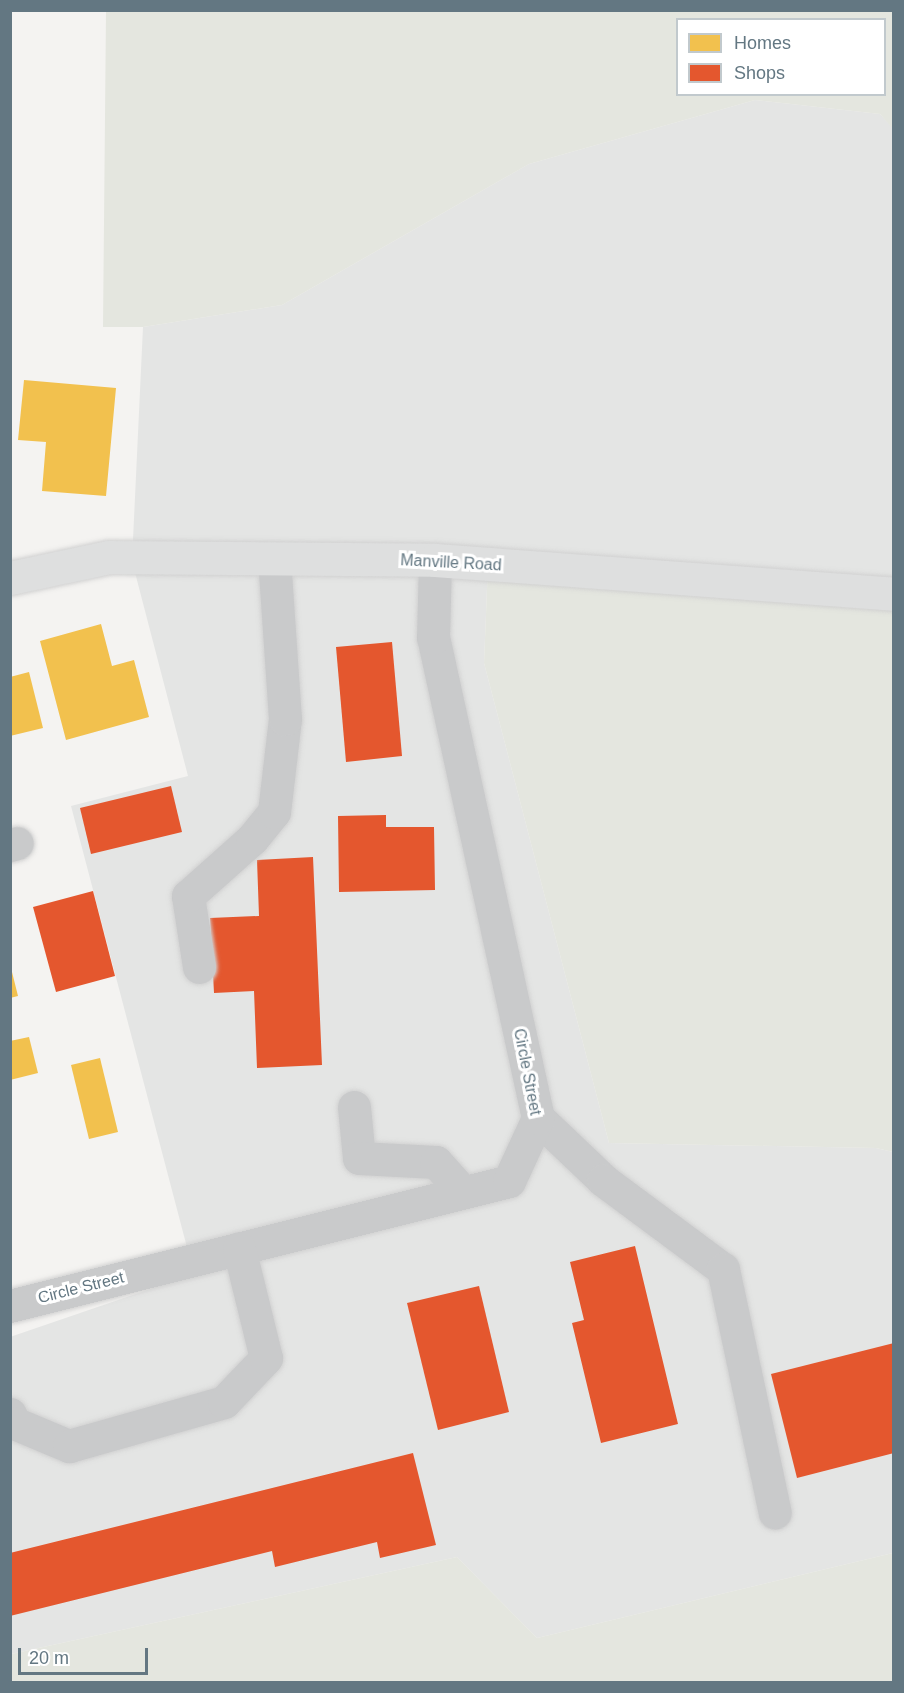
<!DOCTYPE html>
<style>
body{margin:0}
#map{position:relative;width:904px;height:1693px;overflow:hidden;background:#f4f3f1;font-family:Helvetica,sans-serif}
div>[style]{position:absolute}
.built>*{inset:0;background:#e4e5e4}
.green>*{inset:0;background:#e4e6df}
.homes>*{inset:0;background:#f2c14e}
.shops>*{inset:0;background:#e4572e}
.roads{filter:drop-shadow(0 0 2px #d1d1d1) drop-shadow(0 0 2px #d1d1d1)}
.minor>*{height:33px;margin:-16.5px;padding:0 16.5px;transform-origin:16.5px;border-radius:16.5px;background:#c9cacb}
.major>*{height:33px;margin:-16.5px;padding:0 16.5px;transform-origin:16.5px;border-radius:16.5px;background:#dedfdf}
span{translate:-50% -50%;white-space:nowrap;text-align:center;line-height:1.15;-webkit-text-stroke:6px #fff;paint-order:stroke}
.street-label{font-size:16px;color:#637782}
.frame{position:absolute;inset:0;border:12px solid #637782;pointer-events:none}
.legend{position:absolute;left:676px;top:18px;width:210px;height:78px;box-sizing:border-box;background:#fff;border:2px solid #c1c9cd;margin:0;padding:8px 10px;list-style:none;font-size:18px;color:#637782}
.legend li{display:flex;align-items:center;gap:12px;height:30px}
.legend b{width:30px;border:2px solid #c1c9cd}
.scale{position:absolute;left:18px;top:1648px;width:130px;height:27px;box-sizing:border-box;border:3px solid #637782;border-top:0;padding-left:8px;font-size:18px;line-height:21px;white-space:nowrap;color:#637782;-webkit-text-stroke:4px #fff;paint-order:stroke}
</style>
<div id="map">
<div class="built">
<i style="clip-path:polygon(755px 100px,880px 114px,894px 129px,893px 587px,488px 564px,484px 663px,609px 1143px,876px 1148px,893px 1152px,893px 1553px,537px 1638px,457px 1557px,11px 1654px,10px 1337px,194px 1274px,71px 806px,188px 776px,132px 561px,143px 327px,282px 305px,529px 164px)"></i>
</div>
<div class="green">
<i style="clip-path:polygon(evenodd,106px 11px,893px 11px,893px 129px,880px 114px,755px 100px,529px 164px,282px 305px,143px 327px,103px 327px,106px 11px,678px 20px,884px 20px,884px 94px,678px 94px,678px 20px)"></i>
<i style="clip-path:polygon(488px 564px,893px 587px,893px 1152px,876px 1148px,609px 1143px,484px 663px)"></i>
<i style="clip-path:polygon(893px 1553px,893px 1682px,11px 1682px,11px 1654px,457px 1557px,537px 1638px)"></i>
</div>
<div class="homes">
<i style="clip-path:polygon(24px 380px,116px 388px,106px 496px,42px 491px,46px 442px,18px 440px)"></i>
<i style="clip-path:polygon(101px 624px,112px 666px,134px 660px,149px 717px,66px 740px,40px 641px)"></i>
<i style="clip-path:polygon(29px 672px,43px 728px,10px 736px,10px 677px)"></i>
<i style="clip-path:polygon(11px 968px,18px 996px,10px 998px,10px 969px)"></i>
<i style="clip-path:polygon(29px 1037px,38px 1073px,10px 1080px,10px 1041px)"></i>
<i style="clip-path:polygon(100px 1058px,118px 1132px,89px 1139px,71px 1065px)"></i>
</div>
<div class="shops">
<i style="clip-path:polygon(392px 642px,402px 756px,346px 762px,336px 647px)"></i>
<i style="clip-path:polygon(171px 786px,182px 832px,91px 854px,80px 808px)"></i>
<i style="clip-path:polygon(386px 815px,386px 827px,434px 827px,435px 890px,339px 892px,338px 816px)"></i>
<i style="clip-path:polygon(313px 857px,322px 1065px,257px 1068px,254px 991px,214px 993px,210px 918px,259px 916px,257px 860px)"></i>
<i style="clip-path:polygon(93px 891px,115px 976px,56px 992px,33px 907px)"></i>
<i style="clip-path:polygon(635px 1246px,678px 1424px,601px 1443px,572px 1323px,584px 1320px,570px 1262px)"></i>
<i style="clip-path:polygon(479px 1286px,509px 1412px,438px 1430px,407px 1303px)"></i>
<i style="clip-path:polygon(894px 1343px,894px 1453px,797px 1478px,771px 1374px)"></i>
<i style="clip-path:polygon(413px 1453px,436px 1545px,380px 1558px,377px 1542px,275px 1567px,272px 1551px,10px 1616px,10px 1553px)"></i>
</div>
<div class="roads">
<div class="minor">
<i style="left:10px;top:845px;width:7px;rotate:-16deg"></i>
<i style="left:199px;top:967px;width:72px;rotate:-98.8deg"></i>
<i style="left:188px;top:896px;width:86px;rotate:-41.7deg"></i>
<i style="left:252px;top:839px;width:35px;rotate:-51deg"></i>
<i style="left:274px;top:812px;width:94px;rotate:-83.3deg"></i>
<i style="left:285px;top:719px;width:160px;rotate:-93.9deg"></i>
<i style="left:354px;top:1107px;width:51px;rotate:84.4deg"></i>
<i style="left:359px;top:1158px;width:77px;rotate:3deg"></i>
<i style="left:436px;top:1162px;width:40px;rotate:48deg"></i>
<i style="left:538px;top:1118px;width:90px;rotate:43.6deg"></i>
<i style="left:603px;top:1180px;width:149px;rotate:36.6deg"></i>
<i style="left:723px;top:1269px;width:249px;rotate:78deg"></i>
<i style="left:10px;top:1306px;width:514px;rotate:-14.06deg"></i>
<i style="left:509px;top:1181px;width:69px;rotate:-65.3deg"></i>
<i style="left:538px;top:1118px;width:491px;rotate:-102.3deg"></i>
<i style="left:433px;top:638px;width:78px;rotate:-88.5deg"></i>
<i style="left:10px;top:1414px;width:10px;rotate:66deg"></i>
<i style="left:14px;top:1423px;width:60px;rotate:22.7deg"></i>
<i style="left:69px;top:1446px;width:161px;rotate:-15.8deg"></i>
<i style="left:224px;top:1402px;width:61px;rotate:-46.3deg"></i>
<i style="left:266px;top:1358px;width:113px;rotate:-103.8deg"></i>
</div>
<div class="major">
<i style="left:10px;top:578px;width:101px;rotate:-12deg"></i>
<i style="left:109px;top:557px;width:326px;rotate:0.5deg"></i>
<i style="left:435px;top:560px;width:460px;rotate:4.2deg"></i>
</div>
</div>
<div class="street-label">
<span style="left:451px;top:563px;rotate:3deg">Manville Road</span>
<span style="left:527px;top:1072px;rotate:79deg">Circle Street</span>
<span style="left:81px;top:1288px;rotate:-14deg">Circle Street</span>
</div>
<div class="frame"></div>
<ul class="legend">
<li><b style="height:16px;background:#f2c14e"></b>Homes</li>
<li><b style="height:16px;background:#e4572e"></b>Shops</li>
</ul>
<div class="scale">20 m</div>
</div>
